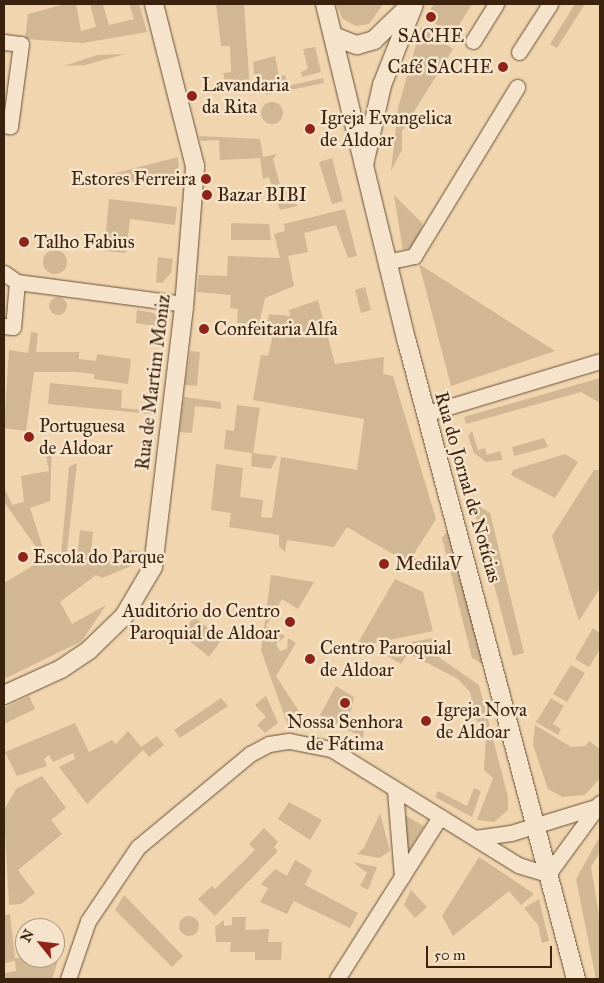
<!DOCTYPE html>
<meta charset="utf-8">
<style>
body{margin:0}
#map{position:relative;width:604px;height:983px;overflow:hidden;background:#f0d5af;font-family:"IM FELL Great Primer",serif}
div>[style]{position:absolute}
.green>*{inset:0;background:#d1b794}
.round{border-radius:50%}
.roads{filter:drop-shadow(0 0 1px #684f37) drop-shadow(0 0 1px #684f37)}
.minor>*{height:15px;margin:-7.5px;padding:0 7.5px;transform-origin:7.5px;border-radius:7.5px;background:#f5e4cb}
.tertiary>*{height:18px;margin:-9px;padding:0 9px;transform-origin:9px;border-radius:9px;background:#f5e4cb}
.dots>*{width:14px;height:14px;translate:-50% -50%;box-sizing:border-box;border:2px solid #f5e4cb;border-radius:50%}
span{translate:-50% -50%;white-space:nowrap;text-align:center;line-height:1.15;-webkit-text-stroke:5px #f5e4cb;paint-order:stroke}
.poi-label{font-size:19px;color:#3a220f}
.right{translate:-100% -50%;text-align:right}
.left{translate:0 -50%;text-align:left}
.street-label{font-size:19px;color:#3a220f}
.frame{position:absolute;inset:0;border:5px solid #3a220f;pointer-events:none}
.north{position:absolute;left:15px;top:918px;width:50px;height:50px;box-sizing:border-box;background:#f5e4cb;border:1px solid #aa9680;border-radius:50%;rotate:299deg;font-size:14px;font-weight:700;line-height:20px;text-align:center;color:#3a220f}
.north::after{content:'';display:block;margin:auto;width:18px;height:22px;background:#8f2418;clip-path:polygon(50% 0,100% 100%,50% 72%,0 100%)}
.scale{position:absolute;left:426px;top:946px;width:126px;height:22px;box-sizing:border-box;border:2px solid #3a220f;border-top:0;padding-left:6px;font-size:15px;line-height:18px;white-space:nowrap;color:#3a220f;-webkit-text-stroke:4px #f5e4cb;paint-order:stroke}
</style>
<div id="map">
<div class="green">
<i style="clip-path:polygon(65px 4px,76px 4px,81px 31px,96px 27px,90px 4px,107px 4px,103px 5px,109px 25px,134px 19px,129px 4px,139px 4px,147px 32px,83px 43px,25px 39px,28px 14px)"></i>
<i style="clip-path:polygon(216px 4px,244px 4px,250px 90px,227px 90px,223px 73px,231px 72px,230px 46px,221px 46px)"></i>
<i style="clip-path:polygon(336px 4px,383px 4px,369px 24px,356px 26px,343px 19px)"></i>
<i style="clip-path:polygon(434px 4px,472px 4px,453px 35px,426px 18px)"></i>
<i style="clip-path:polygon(575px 4px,585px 4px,557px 48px,550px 44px)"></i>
<i style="clip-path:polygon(421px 27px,453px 49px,402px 131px,402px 150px,391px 171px,398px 108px)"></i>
<i style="clip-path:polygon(315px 47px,321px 72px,302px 77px,301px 72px,308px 69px,303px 49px)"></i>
<i style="clip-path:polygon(125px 54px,85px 65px,64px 66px,97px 55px)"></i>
<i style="clip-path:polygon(275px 56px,279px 76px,285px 75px,287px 80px,264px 85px,263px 79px,255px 81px,253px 62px)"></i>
<i style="clip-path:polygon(323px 78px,324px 83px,266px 95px,265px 91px)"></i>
<i class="round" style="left:261px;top:102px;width:22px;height:22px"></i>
<i style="clip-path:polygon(199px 136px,260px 139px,263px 157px,277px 154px,273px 159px,282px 192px,293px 189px,297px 206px,280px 210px,269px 177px,263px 179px,260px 158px,220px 160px,219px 140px,201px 141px)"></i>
<i style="clip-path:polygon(178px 157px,180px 188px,112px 179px,112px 174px)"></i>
<i style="clip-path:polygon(332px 158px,343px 201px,332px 204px,319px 162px)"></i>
<i style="clip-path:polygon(394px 195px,423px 224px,414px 246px,403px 250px)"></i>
<i style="clip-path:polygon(109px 199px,177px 207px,175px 225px,130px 219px,126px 253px,104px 251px)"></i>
<i style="clip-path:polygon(345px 209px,357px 256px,348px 258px,336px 225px,304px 233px,308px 252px,288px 256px,294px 286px,265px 298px,259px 324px,237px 323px,238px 309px,230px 308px,231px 295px,197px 292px,199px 275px,227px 276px,228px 256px,280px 258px,274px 234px,285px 231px,284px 224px)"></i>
<i style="clip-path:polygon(231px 223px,269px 224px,271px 240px,231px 240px)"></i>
<i class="round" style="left:43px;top:250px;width:24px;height:24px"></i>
<i style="clip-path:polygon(158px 257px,173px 259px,171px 273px,162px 283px,156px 282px)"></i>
<i style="clip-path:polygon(419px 264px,555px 351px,451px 386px)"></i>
<i style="clip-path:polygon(365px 287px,371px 310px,361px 313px,355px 290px)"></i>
<i class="round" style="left:49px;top:297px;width:18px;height:18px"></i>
<i style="clip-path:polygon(318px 300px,335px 364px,384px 357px,383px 374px,393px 376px,436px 519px,415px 552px,418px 569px,347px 527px,334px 547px,287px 540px,285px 552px,279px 546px,279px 535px,229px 527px,231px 513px,211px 510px,216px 464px,243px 468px,240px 497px,263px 500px,261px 517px,272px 518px,281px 457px,357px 470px,364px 419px,253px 400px,261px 355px,268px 356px,272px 339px,273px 329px,266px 328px,269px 314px,290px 316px,289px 310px)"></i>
<i style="clip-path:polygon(137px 310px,154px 313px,165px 328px,165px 336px,155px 334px,156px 326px,136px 323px)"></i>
<i style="clip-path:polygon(31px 332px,38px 333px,36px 352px,79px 352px,79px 359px,96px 361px,97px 354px,131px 359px,128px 384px,94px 379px,94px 374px,77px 372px,34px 372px,26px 431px,4px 428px,9px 350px,28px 353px)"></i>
<i style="clip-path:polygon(190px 351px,200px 352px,197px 386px,185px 385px)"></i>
<i style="clip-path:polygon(600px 378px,600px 403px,581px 392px,466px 424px,464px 417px)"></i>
<i style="clip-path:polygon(50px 383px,122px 390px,121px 408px,144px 410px,146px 392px,156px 394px,151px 414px,48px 404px)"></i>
<i style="clip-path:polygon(184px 397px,221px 402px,221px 409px,195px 406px,192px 433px,179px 432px)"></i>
<i style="clip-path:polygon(237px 405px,260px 408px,253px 453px,277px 456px,271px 469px,251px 466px,252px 453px,224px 449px,226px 430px,234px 431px)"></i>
<i style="clip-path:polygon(472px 431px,478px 450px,485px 448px,487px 455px,500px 451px,503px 460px,486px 462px,474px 453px,468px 436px)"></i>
<i style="clip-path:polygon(544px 438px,548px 447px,514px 456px,512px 447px)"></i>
<i style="clip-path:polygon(52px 446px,50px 501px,30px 508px,44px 551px,41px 554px,4px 502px,4px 487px,12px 505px,24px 502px,21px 476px,49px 471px,44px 447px)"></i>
<i style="clip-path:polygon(565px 454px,578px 462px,555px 498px,511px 475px,513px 470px)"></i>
<i style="clip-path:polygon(77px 463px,67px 551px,77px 559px,80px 530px,93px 532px,90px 560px,128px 562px,129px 550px,139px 551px,138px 559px,134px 565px,102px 578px,96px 575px,60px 602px,72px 624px,106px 605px,82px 641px,4px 679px,4px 583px,44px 559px,49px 565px,61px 556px,69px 467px)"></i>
<i style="clip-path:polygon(594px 470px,600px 470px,600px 588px,579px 621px,552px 536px)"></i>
<i style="clip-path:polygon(472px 502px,490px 513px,524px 653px,513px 656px)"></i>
<i style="clip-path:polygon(450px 528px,484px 665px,472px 658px,442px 538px)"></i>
<i style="clip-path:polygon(271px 575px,314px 582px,298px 609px,282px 599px,266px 626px,285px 636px,276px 644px,280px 651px,287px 649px,288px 638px,296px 643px,276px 676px,300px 713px,293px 726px,288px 726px,261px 650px)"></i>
<i style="clip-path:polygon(395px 579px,423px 592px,433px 631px,365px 645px,359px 641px)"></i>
<i style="clip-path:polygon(194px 617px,222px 639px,209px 657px,181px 634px)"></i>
<i style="clip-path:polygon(593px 628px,600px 633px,600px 649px,589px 667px,575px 659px)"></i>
<i style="clip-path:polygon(434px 638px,440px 658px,479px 685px,508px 797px,508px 810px,494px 822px,477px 820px,493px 778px,484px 770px,486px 736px,475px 717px,470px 692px,458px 679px,408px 653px,401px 664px,384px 654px,387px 646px)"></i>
<i style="clip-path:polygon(571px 665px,585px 673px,567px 702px,553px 694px)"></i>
<i style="clip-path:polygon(336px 686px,354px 697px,350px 715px,364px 730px,363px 738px,320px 715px)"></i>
<i style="clip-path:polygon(29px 696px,35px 709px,4px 724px,4px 708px)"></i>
<i style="clip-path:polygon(266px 696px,278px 723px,265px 733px,257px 725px,266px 717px,255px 705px)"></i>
<i style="clip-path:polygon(221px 698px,228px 706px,180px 738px,174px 730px)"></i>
<i style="clip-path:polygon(551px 698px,564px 706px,553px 724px,561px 729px,558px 735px,536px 722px)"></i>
<i style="clip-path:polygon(75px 723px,89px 752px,112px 740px,116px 744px,128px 731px,141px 747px,157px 736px,164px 745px,149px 757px,143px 750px,87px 804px,59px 767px,75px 759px,73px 753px,53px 762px,49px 755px,44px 759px,47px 766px,17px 776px,5px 752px)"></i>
<i style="clip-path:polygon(535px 725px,571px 747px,585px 746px,589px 741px,600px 749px,600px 778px,585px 795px,563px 797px,548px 789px,533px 745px)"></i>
<i style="clip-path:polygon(42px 776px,66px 808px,51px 820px,62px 834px,18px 870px,35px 893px,21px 904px,9px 905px,4px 810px,16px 789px)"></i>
<i style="clip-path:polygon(474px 788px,481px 791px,472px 817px,435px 797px,438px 791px,467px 806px)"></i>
<i style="clip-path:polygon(289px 802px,322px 820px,310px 840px,278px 819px)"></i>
<i style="clip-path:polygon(380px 813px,390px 851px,379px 858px,357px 854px,364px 848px)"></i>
<i style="clip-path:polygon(403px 814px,424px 826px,405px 858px)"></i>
<i style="clip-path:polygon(264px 828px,278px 842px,274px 847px,278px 851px,215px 916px,198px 899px,212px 886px,215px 889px,255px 850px,249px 844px)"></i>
<i style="clip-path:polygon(600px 836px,600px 852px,591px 867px,600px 921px,600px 979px,596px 979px,576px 879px)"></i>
<i style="clip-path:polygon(479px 857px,534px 894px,521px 905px,509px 891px,453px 936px,442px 916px)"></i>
<i style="clip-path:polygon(295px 860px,312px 870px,305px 885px,358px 913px,350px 928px,294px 901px,287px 914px,260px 902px,268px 888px,261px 884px,275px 869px,287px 876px)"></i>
<i style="clip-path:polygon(353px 862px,377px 867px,368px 890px,360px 886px,367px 873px)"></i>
<i style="clip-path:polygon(411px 890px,427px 907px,415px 918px,404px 905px)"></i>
<i style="clip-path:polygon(124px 895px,183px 956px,172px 967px,115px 910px)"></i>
<i style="clip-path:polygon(539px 899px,549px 941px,542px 943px,538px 925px,524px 908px)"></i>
<i style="clip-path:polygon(10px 914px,15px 958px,55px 958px,55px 949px,61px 951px,52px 979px,4px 979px,4px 973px,16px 971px,15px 961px,4px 963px,4px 915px)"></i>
<i class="round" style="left:179px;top:916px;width:20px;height:20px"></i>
<i style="clip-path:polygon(232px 917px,246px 917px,245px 930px,269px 929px,268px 942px,282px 942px,281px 960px,255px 960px,255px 952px,230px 952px,231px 942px,216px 942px,215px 927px,224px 920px,224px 926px,232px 925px)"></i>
</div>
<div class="roads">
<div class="minor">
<i style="left:473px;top:41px;width:44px;rotate:-58.1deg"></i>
<i style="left:4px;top:42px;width:17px;rotate:7deg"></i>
<i style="left:21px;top:44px;width:83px;rotate:97.6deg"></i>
<i style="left:10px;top:126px;width:6px;rotate:-171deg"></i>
<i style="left:519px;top:52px;width:57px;rotate:-57.1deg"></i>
<i style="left:386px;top:262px;width:29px;rotate:-12deg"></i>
<i style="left:414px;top:256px;width:198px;rotate:-58.6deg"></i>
<i style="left:4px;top:273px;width:16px;rotate:35deg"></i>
<i style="left:17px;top:282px;width:168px;rotate:7.5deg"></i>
<i style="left:4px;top:326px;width:9px;rotate:6deg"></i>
<i style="left:13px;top:327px;width:45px;rotate:-84.9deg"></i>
<i style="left:425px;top:414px;width:183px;rotate:-16.8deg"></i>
<i style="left:395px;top:790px;width:87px;rotate:85.4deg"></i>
<i style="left:475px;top:838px;width:36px;rotate:-8deg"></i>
<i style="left:511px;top:833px;width:92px;rotate:-17.1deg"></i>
<i style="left:68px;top:979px;width:61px;rotate:-71deg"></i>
<i style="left:88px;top:921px;width:89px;rotate:-56deg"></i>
<i style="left:138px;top:847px;width:146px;rotate:-39.7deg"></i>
<i style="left:250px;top:754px;width:21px;rotate:-28deg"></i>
<i style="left:269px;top:744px;width:20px;rotate:-9deg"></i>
<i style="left:289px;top:741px;width:43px;rotate:10.8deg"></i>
<i style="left:331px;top:749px;width:220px;rotate:31.8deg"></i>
<i style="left:518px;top:865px;width:31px;rotate:17deg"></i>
<i style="left:548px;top:874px;width:88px;rotate:-53.8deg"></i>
<i style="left:337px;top:979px;width:192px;rotate:-57.6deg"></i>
</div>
<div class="tertiary">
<i style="left:325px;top:4px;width:348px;rotate:76.4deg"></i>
<i style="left:407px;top:342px;width:659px;rotate:75.14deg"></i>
<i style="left:333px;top:36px;width:26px;rotate:21deg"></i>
<i style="left:357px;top:45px;width:18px;rotate:-16deg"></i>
<i style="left:374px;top:40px;width:49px;rotate:-44.2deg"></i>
<i style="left:364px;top:165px;width:82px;rotate:-77.3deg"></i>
<i style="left:382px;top:85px;width:87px;rotate:-68.4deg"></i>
<i style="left:4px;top:695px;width:63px;rotate:-24.5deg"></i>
<i style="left:61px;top:669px;width:34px;rotate:-34deg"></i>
<i style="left:89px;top:650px;width:49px;rotate:-44.2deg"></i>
<i style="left:124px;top:616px;width:57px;rotate:-59.4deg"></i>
<i style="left:153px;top:567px;width:262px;rotate:-83.2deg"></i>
<i style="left:184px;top:307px;width:141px;rotate:-85.5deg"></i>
<i style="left:195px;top:166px;width:167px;rotate:-104.2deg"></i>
</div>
</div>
<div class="dots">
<i style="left:431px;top:17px;background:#8f2418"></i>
<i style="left:503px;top:67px;background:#8f2418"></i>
<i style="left:192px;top:96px;background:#8f2418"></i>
<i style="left:310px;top:129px;background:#8f2418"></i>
<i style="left:206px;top:179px;background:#8f2418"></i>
<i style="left:207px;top:195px;background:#8f2418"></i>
<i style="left:24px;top:242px;background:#8f2418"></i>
<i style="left:204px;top:329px;background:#8f2418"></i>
<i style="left:29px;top:437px;background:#8f2418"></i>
<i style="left:23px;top:557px;background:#8f2418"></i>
<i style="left:384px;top:564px;background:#8f2418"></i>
<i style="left:290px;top:622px;background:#8f2418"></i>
<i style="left:310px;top:659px;background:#8f2418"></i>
<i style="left:345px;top:703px;background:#8f2418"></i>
<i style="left:426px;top:721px;background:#8f2418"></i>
</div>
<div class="poi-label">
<span style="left:431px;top:36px">SACHE</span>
<span class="right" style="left:493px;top:67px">Café SACHE</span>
<span class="left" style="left:202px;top:96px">Lavandaria<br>da Rita</span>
<span class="left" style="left:320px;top:129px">Igreja Evangelica<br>de Aldoar</span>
<span class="right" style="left:196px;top:179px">Estores Ferreira</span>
<span class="left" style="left:217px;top:195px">Bazar BIBI</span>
<span class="left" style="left:34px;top:242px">Talho Fabius</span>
<span class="left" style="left:214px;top:329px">Confeitaria Alfa</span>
<span class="left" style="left:39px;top:437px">Portuguesa<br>de Aldoar</span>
<span class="left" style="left:33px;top:557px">Escola do Parque</span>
<span class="left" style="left:395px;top:564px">MedilaV</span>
<span class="right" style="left:280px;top:622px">Auditório do Centro<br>Paroquial de Aldoar</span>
<span class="left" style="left:320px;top:659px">Centro Paroquial<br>de Aldoar</span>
<span class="left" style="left:436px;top:721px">Igreja Nova<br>de Aldoar</span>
<span style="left:345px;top:733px">Nossa Senhora<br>de Fátima</span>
</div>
<div class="street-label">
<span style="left:153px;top:382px;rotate:-83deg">Rua de Martim Moniz</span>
<span style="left:468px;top:487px;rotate:74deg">Rua do Jornal de Notícias</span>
</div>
<div class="frame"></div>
<div class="north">N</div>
<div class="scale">50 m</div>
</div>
